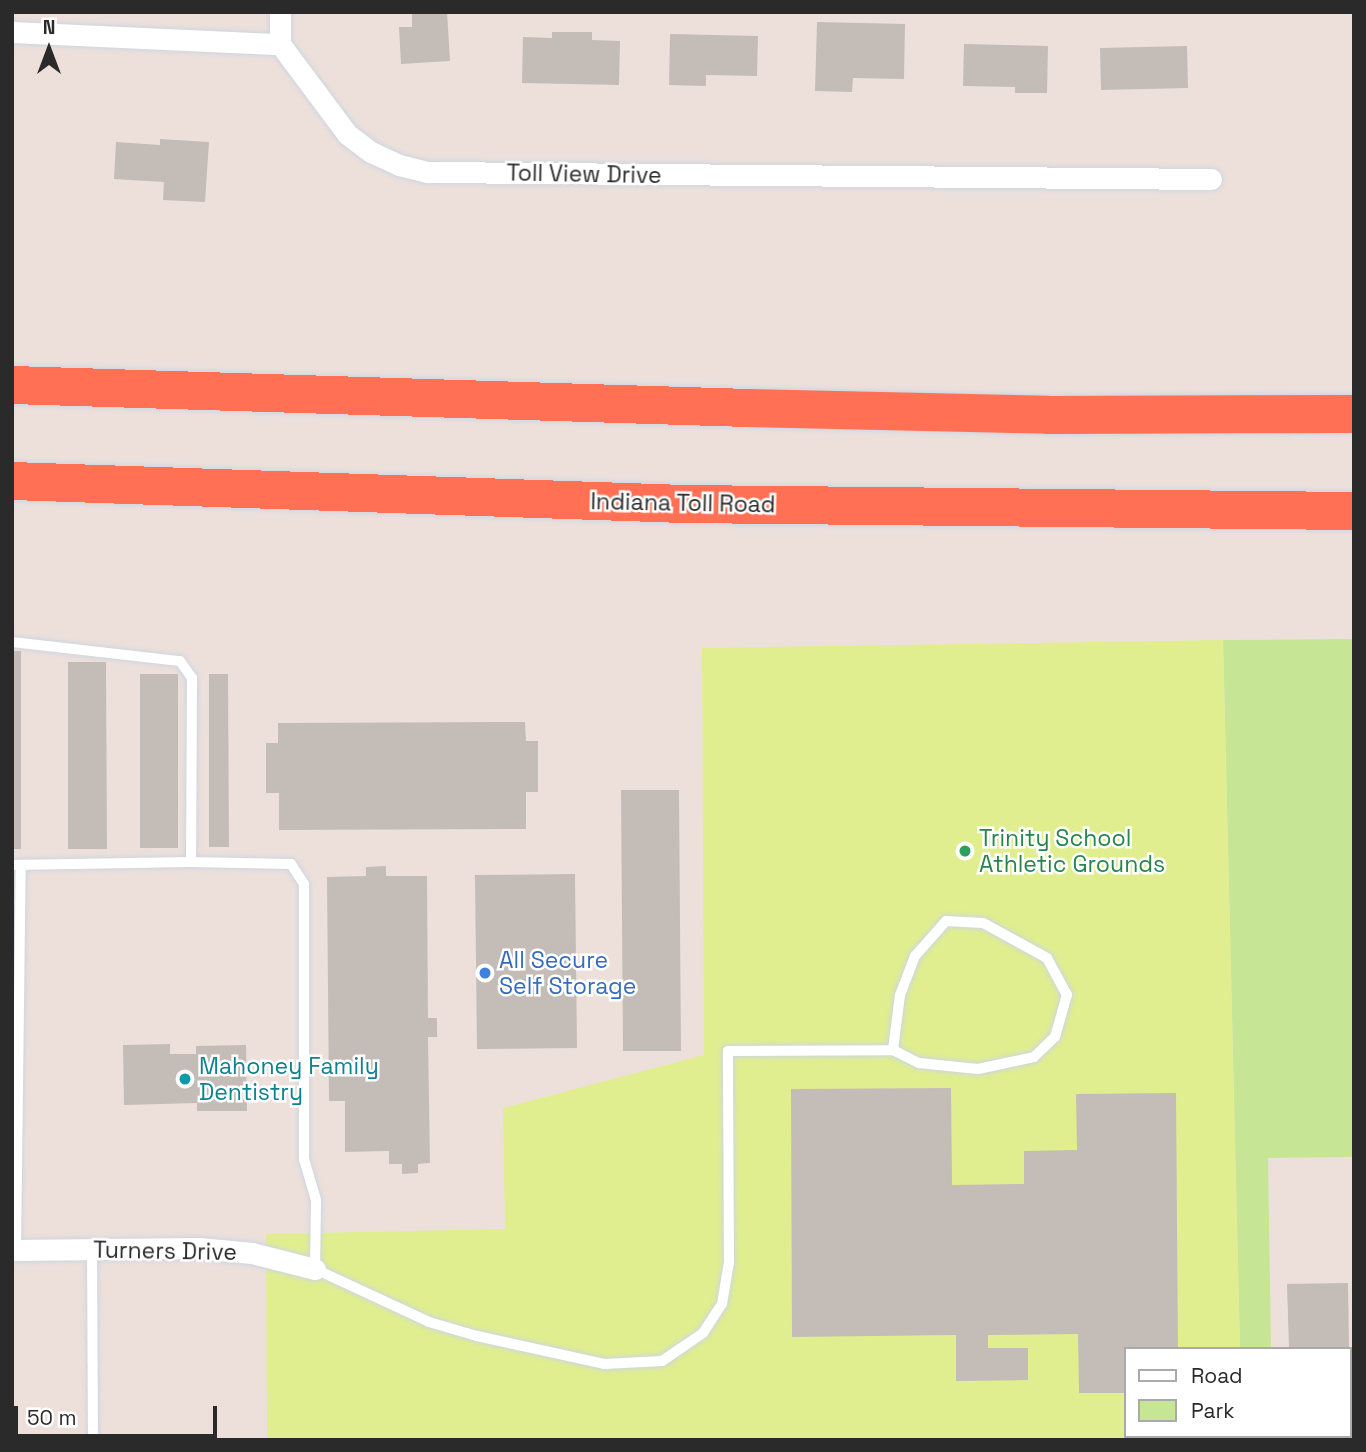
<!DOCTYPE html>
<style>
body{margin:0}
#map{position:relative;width:1366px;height:1452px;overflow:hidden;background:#ede0db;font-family:"Space Grotesk",sans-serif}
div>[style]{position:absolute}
.green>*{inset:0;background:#c6e695}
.pitch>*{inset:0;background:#e0ee90}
.building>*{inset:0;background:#c4bcb7}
.roads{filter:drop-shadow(0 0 2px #cdd6e0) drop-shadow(0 0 2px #cdd6e0)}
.service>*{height:10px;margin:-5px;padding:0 5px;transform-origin:5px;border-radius:5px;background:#fff}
.minor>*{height:21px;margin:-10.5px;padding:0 10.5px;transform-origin:10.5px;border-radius:10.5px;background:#fff}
.motorway>*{height:38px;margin:-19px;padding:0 19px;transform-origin:19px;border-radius:19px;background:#ff7054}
.dots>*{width:19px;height:19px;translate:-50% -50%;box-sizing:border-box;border:4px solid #fff;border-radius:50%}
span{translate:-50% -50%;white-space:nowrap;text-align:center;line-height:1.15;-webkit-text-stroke:5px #fff;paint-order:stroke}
.street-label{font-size:23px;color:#2a2a2a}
.leisure-label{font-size:23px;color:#27864d}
.left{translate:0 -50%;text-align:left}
.shop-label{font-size:23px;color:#366cbe}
.culture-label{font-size:23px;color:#0d838f}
.frame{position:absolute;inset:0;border:14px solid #2a2a2a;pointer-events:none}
.legend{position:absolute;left:1124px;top:1347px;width:228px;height:91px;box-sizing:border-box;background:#fff;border:2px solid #aaa;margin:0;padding:9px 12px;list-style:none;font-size:21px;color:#2a2a2a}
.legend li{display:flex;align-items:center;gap:14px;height:35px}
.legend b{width:35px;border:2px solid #aaa}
.north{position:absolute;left:14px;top:14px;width:70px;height:70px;-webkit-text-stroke:5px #fff;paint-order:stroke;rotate:0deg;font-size:19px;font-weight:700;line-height:28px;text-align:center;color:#2a2a2a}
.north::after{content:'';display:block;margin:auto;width:24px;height:32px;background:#2a2a2a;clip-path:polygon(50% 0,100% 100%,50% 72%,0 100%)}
.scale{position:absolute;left:14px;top:1406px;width:203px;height:32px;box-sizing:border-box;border:4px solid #2a2a2a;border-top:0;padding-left:9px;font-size:21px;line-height:24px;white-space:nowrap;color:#2a2a2a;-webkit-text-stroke:5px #fff;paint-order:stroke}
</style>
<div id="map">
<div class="green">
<i style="clip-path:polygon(1354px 639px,1354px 1157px,1268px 1158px,1271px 1349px,1240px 1349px,1223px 640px)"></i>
</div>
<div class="pitch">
<i style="clip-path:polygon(1223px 640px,1240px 1349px,1126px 1349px,1126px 1436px,1242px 1436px,1242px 1440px,267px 1440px,266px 1234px,505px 1229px,503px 1108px,704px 1055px,702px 648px)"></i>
</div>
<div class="building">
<i style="clip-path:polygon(412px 12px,447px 12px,450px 61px,401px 64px,399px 27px,412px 27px)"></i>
<i style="clip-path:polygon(817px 22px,905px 24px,904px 79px,853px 78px,852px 92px,815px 91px)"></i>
<i style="clip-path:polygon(552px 32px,592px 32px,592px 40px,620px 41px,619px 85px,522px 83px,523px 37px,552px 38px)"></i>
<i style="clip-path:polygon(670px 34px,758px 36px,757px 76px,706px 75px,706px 86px,669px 85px)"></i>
<i style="clip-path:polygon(964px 44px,1048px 46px,1047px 93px,1015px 93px,1015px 87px,963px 86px)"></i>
<i style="clip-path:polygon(1187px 46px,1188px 88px,1101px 90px,1100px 48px)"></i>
<i style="clip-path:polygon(160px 139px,209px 142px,205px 202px,163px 200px,164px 182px,114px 179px,116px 142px,160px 145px)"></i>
<i style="clip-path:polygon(12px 651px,21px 651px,21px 849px,12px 849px)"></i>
<i style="clip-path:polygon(68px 662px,106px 662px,107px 849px,68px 849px)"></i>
<i style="clip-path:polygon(140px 674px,178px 674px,178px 848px,140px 848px)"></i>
<i style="clip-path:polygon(209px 674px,228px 674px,229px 847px,209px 847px)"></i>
<i style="clip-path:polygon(525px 722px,526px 741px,538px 741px,538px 792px,526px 792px,526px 829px,279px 830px,279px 793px,266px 793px,266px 743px,278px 743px,278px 723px)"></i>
<i style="clip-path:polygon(621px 790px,679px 790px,681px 1051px,623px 1051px)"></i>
<i style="clip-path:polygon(386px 866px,386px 876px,427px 876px,428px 1018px,437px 1018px,437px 1037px,428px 1037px,430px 1163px,418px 1164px,418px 1173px,402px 1174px,402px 1164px,389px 1164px,389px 1151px,345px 1152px,345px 1101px,329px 1101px,327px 877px,366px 876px,366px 867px)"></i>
<i style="clip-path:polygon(575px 874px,577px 1048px,477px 1049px,475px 875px)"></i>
<i style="clip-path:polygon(170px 1044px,170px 1054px,196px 1054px,196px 1046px,246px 1045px,247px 1111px,197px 1111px,197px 1103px,124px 1105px,123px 1045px)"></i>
<i style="clip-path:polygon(951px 1088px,952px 1185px,1024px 1184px,1024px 1151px,1077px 1150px,1076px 1094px,1176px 1093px,1178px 1349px,1126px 1349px,1126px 1393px,1079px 1393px,1078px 1334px,988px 1335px,988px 1348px,1028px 1348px,1028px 1380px,956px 1381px,956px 1335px,792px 1337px,791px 1089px)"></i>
<i style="clip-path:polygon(1348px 1283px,1349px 1349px,1289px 1349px,1287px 1284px)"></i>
<i style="clip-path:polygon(1290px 1436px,1351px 1436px,1351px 1440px,1290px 1440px)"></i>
</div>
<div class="roads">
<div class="service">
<i style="left:12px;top:642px;width:169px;rotate:6.5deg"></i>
<i style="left:180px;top:661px;width:21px;rotate:55deg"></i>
<i style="left:192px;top:678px;width:184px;rotate:90.3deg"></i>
<i style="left:191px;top:862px;width:179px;rotate:179deg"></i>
<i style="left:191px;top:862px;width:100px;rotate:1.1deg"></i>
<i style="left:291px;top:864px;width:24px;rotate:57deg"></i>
<i style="left:304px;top:884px;width:275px;rotate:90deg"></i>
<i style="left:304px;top:1159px;width:43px;rotate:73.7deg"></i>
<i style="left:316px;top:1200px;width:69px;rotate:90.8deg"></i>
<i style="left:315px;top:1269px;width:126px;rotate:24.9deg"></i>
<i style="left:429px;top:1322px;width:50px;rotate:16.3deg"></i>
<i style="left:477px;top:1336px;width:130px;rotate:12.4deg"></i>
<i style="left:604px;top:1364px;width:58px;rotate:-3deg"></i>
<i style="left:662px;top:1361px;width:50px;rotate:-34.3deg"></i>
<i style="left:703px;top:1333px;width:35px;rotate:-57deg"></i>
<i style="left:722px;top:1304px;width:43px;rotate:-80.5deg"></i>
<i style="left:729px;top:1262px;width:211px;rotate:-90.3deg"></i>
<i style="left:728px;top:1051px;width:165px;rotate:-0.3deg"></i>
<i style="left:893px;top:1050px;width:29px;rotate:27deg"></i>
<i style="left:919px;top:1063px;width:59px;rotate:5.8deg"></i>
<i style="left:978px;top:1069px;width:57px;rotate:-12.1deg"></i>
<i style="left:1034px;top:1057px;width:29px;rotate:-44deg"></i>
<i style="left:1055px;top:1037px;width:44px;rotate:-74.1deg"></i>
<i style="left:1067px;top:995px;width:42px;rotate:-118.4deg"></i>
<i style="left:1047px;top:958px;width:73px;rotate:-151.3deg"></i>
<i style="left:983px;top:923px;width:37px;rotate:-177deg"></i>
<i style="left:946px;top:921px;width:47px;rotate:131.5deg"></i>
<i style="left:915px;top:956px;width:42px;rotate:111deg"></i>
<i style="left:900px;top:995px;width:55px;rotate:97.3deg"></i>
<i style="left:92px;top:1249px;width:191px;rotate:89.7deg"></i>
<i style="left:16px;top:1250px;width:385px;rotate:-89.3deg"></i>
</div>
<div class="minor">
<i style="left:280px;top:12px;width:32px;rotate:90deg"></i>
<i style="left:12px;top:32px;width:268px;rotate:2.6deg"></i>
<i style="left:280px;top:44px;width:112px;rotate:53.3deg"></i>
<i style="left:347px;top:134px;width:30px;rotate:37deg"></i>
<i style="left:371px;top:152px;width:31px;rotate:25deg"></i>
<i style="left:399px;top:165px;width:30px;rotate:14deg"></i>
<i style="left:428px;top:172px;width:783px;rotate:0.51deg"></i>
<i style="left:12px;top:1250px;width:187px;rotate:-0.6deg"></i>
<i style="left:199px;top:1248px;width:53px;rotate:5.4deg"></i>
<i style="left:252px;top:1253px;width:65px;rotate:14.3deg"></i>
</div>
<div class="motorway">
<i style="left:12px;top:385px;width:735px;rotate:1.79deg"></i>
<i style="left:747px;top:408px;width:301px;rotate:1.3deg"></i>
<i style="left:1048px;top:415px;width:306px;rotate:-0.2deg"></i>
<i style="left:12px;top:481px;width:672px;rotate:1.96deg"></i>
<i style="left:684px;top:504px;width:670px;rotate:0.6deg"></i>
</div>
</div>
<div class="dots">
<i style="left:965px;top:851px;background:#2e9e5b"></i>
<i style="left:485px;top:973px;background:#3f7fe0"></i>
<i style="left:185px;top:1079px;background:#0f9aa8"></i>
</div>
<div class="street-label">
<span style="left:584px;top:174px;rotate:1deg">Toll View Drive</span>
<span style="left:683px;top:503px;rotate:1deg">Indiana Toll Road</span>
<span style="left:165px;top:1251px;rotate:1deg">Turners Drive</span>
</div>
<div class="leisure-label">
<span class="left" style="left:979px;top:851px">Trinity School<br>Athletic Grounds</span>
</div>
<div class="shop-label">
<span class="left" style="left:499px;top:973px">All Secure<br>Self Storage</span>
</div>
<div class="culture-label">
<span class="left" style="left:199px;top:1079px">Mahoney Family<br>Dentistry</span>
</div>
<div class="frame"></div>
<ul class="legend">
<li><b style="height:9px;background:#fff"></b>Road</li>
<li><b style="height:19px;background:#c6e695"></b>Park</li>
</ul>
<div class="north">N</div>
<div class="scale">50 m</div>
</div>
